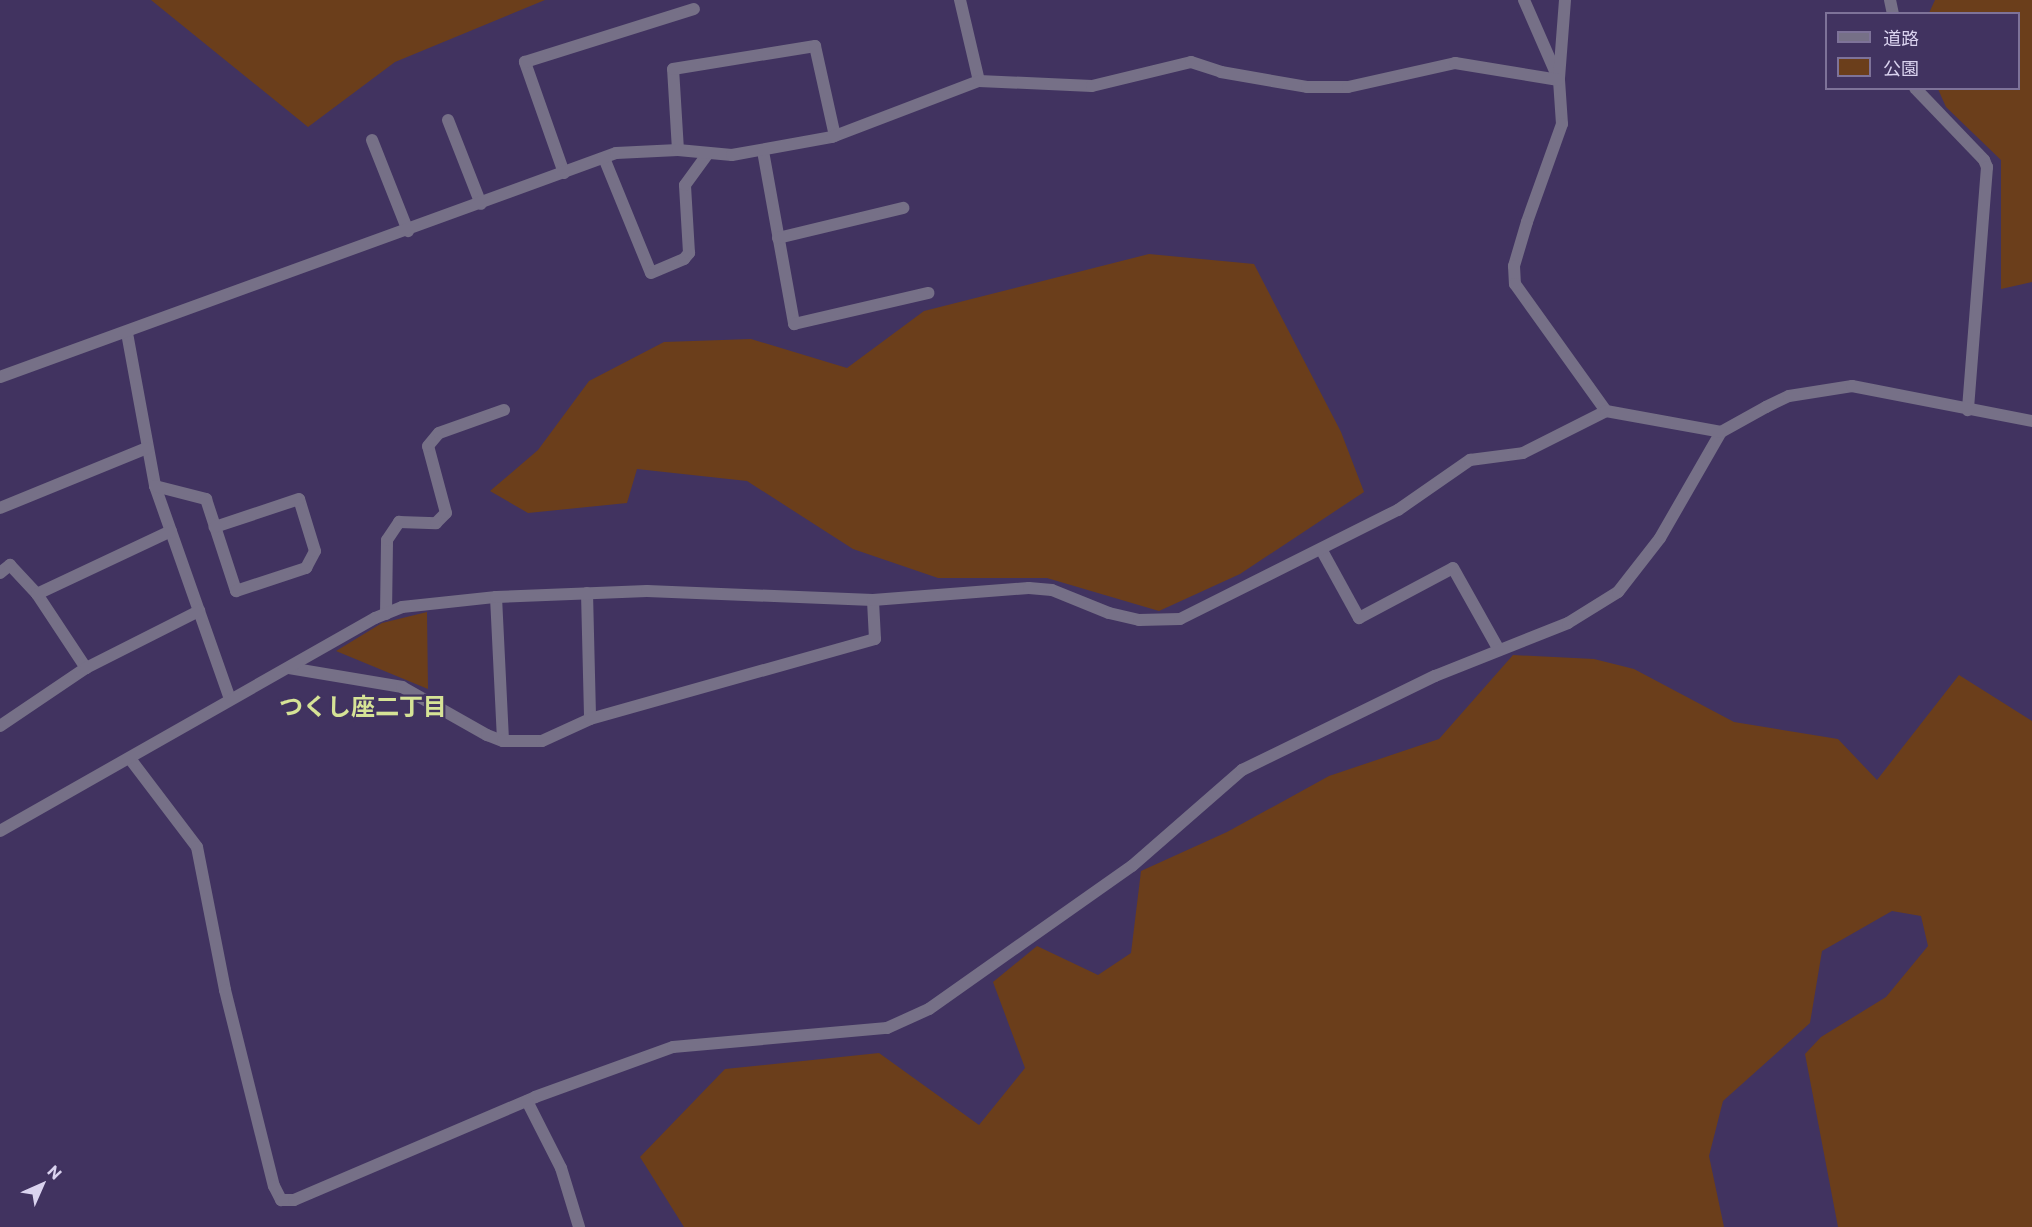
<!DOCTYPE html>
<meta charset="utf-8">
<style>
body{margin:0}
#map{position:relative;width:2032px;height:1227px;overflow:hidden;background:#413360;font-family:Commissioner,"Noto Sans JP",sans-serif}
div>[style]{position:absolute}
.green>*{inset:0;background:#6b3e1b}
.street>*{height:12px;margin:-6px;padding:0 6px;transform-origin:6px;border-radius:6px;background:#767087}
span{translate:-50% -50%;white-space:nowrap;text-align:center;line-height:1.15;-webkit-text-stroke:4.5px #413360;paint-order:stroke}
.neighbourhood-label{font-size:24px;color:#d6e396;font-weight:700}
.legend{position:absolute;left:1825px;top:12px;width:195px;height:78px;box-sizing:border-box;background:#413360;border:2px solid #7e7399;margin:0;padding:8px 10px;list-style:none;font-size:18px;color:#dad3ef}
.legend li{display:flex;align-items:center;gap:12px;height:30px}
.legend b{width:30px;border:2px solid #7e7399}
.north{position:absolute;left:12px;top:1155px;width:60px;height:60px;-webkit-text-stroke:4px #413360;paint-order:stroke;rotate:45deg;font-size:16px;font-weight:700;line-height:24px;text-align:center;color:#dad3ef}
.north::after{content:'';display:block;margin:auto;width:21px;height:27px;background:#dad3ef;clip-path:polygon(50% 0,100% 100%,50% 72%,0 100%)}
</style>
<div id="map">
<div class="green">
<i style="clip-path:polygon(151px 0,545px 0,395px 62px,308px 127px)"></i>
<i style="clip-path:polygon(1935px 0,2032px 0,2032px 282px,2001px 289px,2001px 160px,1946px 107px,1938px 89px,2018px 88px,2018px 14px,1929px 13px)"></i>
<i style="clip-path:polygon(1149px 254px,1254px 264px,1341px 432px,1364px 492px,1240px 574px,1159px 611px,1047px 578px,938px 578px,853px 549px,747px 481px,637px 469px,627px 503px,528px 513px,490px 491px,538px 450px,589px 381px,664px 342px,751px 339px,847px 368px,924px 311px)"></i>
<i style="clip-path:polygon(427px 612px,428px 689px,336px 651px,382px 623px)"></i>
<i style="clip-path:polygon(1513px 655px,1594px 659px,1634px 669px,1734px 722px,1838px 739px,1877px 780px,1959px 675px,2032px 721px,2032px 1227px,1838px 1227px,1805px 1054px,1821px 1037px,1886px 997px,1928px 946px,1921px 916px,1892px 911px,1822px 951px,1810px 1023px,1723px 1101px,1709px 1156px,1724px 1227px,684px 1227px,640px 1157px,725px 1069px,879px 1053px,979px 1125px,1025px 1068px,993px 982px,1037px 946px,1098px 975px,1131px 953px,1141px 871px,1227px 832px,1329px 776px,1439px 739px)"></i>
</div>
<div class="street">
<i style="left:960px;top:0;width:83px;rotate:76.8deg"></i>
<i style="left:1524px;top:0;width:87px;rotate:66.4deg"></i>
<i style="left:1559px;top:80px;width:44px;rotate:86.1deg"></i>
<i style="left:1562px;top:124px;width:104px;rotate:109.7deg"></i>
<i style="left:1527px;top:222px;width:46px;rotate:106.5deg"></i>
<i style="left:1514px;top:266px;width:18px;rotate:87deg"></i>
<i style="left:1515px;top:284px;width:156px;rotate:54.4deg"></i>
<i style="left:1890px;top:0;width:14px;rotate:78deg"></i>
<i style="left:1559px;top:78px;width:78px;rotate:-85.6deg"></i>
<i style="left:1915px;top:88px;width:100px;rotate:46.2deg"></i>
<i style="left:1984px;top:160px;width:8px;rotate:67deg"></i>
<i style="left:1987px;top:167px;width:244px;rotate:94.5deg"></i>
<i style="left:448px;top:120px;width:90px;rotate:68.6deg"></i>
<i style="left:372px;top:140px;width:98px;rotate:68.4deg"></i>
<i style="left:678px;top:150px;width:81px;rotate:-93.5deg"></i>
<i style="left:673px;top:69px;width:144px;rotate:-9.2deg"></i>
<i style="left:815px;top:46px;width:92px;rotate:77.5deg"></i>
<i style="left:763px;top:151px;width:176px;rotate:79.8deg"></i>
<i style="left:794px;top:324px;width:138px;rotate:-13deg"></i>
<i style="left:604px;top:158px;width:124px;rotate:67.8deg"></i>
<i style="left:651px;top:273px;width:36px;rotate:-23deg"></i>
<i style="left:684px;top:259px;width:8px;rotate:-50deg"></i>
<i style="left:689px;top:253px;width:68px;rotate:-93.4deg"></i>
<i style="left:685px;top:185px;width:39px;rotate:-54deg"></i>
<i style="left:564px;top:173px;width:118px;rotate:-109.4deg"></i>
<i style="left:525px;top:62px;width:177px;rotate:-17.4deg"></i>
<i style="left:778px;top:238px;width:129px;rotate:-13.5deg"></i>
<i style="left:127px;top:333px;width:156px;rotate:79.6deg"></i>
<i style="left:155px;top:486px;width:226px;rotate:70.6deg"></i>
<i style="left:0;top:377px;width:655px;rotate:-19.98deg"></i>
<i style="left:616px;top:153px;width:62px;rotate:-2.8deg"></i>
<i style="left:678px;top:150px;width:54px;rotate:5.3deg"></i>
<i style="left:732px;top:155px;width:102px;rotate:-10.2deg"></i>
<i style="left:832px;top:137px;width:157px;rotate:-20.9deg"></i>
<i style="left:979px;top:81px;width:113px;rotate:2.5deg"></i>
<i style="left:1092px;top:86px;width:102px;rotate:-13.6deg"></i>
<i style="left:1191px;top:62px;width:32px;rotate:18deg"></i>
<i style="left:1221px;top:72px;width:87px;rotate:9.9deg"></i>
<i style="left:1307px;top:87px;width:41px"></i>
<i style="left:1348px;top:87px;width:110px;rotate:-12.6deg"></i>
<i style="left:1455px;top:63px;width:105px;rotate:9.3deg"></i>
<i style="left:155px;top:486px;width:53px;rotate:14.3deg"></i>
<i style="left:206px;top:499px;width:97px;rotate:71.9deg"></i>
<i style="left:236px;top:591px;width:74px;rotate:-18.2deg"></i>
<i style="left:306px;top:568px;width:19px;rotate:-62deg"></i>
<i style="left:315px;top:551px;width:54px;rotate:-107.1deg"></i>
<i style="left:299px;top:499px;width:89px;rotate:161.6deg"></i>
<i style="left:0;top:508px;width:159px;rotate:-22.2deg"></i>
<i style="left:1321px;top:549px;width:79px;rotate:61.2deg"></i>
<i style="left:1359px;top:618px;width:106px;rotate:-28deg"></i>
<i style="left:1453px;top:568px;width:94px;rotate:60.7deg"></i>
<i style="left:0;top:573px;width:13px;rotate:-39deg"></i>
<i style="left:10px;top:565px;width:40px;rotate:47deg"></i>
<i style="left:37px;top:594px;width:89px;rotate:56.5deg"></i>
<i style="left:587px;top:593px;width:126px;rotate:88.6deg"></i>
<i style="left:37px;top:594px;width:148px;rotate:-25.2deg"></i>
<i style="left:496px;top:597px;width:144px;rotate:87.2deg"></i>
<i style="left:386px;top:614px;width:74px;rotate:-89.2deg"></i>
<i style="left:387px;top:540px;width:22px;rotate:-56deg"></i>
<i style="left:399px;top:522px;width:37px;rotate:2deg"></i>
<i style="left:436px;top:523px;width:14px;rotate:-45deg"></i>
<i style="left:446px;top:513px;width:69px;rotate:-105deg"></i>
<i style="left:428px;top:446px;width:17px;rotate:-50deg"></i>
<i style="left:439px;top:433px;width:69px;rotate:-19.5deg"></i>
<i style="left:289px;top:668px;width:115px;rotate:9.5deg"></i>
<i style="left:402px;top:687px;width:98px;rotate:29.5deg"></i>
<i style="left:487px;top:735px;width:17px;rotate:21deg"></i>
<i style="left:503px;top:741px;width:39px"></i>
<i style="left:542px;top:741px;width:53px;rotate:-24.6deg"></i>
<i style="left:590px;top:719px;width:296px;rotate:-15.7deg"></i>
<i style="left:875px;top:639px;width:39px;rotate:-93deg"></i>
<i style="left:0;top:726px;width:104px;rotate:-34deg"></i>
<i style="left:86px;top:668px;width:127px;rotate:-26.8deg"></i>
<i style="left:131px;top:760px;width:109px;rotate:52.8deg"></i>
<i style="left:197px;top:847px;width:146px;rotate:78.9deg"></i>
<i style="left:225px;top:990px;width:202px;rotate:76deg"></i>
<i style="left:274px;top:1186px;width:16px;rotate:63deg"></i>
<i style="left:281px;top:1200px;width:13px"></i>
<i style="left:294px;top:1200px;width:262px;rotate:-23.1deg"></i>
<i style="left:535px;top:1097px;width:147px;rotate:-19.9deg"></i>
<i style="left:673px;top:1047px;width:215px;rotate:-5.1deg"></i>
<i style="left:887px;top:1028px;width:46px;rotate:-24.3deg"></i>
<i style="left:929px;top:1009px;width:248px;rotate:-35.2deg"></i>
<i style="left:1132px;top:866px;width:146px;rotate:-41.1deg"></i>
<i style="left:1242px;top:770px;width:215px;rotate:-26deg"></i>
<i style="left:1435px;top:676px;width:143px;rotate:-21.7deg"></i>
<i style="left:1568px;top:623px;width:59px;rotate:-31.8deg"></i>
<i style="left:1618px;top:592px;width:68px;rotate:-52.1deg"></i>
<i style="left:1660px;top:538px;width:122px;rotate:-60.1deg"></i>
<i style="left:1721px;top:432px;width:51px;rotate:-29.1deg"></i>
<i style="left:1766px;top:407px;width:25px;rotate:-26deg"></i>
<i style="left:1789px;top:396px;width:64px;rotate:-9deg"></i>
<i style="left:1852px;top:386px;width:183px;rotate:11deg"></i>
<i style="left:0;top:831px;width:431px;rotate:-29.6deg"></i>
<i style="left:375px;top:618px;width:29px;rotate:-22deg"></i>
<i style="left:402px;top:607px;width:95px;rotate:-6.1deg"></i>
<i style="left:496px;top:597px;width:151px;rotate:-2.3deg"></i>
<i style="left:647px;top:591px;width:226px;rotate:2.3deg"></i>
<i style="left:873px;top:600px;width:156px;rotate:-4.4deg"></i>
<i style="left:1029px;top:588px;width:23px;rotate:5deg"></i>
<i style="left:1052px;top:590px;width:61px;rotate:22deg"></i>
<i style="left:1109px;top:613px;width:31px;rotate:13deg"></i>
<i style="left:1139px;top:620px;width:41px;rotate:-1.4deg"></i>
<i style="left:1180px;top:619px;width:244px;rotate:-26.6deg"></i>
<i style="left:1398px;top:510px;width:88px;rotate:-34.8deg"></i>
<i style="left:1470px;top:460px;width:53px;rotate:-7.5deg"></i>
<i style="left:1523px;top:453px;width:93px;rotate:-26.8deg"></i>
<i style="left:1606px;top:411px;width:117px;rotate:10.3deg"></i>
<i style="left:527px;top:1101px;width:75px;rotate:63.1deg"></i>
<i style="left:561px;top:1168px;width:62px;rotate:73deg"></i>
</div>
<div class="neighbourhood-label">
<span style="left:363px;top:706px">つくし座二丁目</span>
</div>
<ul class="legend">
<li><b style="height:8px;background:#767087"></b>道路</li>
<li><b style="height:16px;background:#6b3e1b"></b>公園</li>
</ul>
<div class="north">N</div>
</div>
